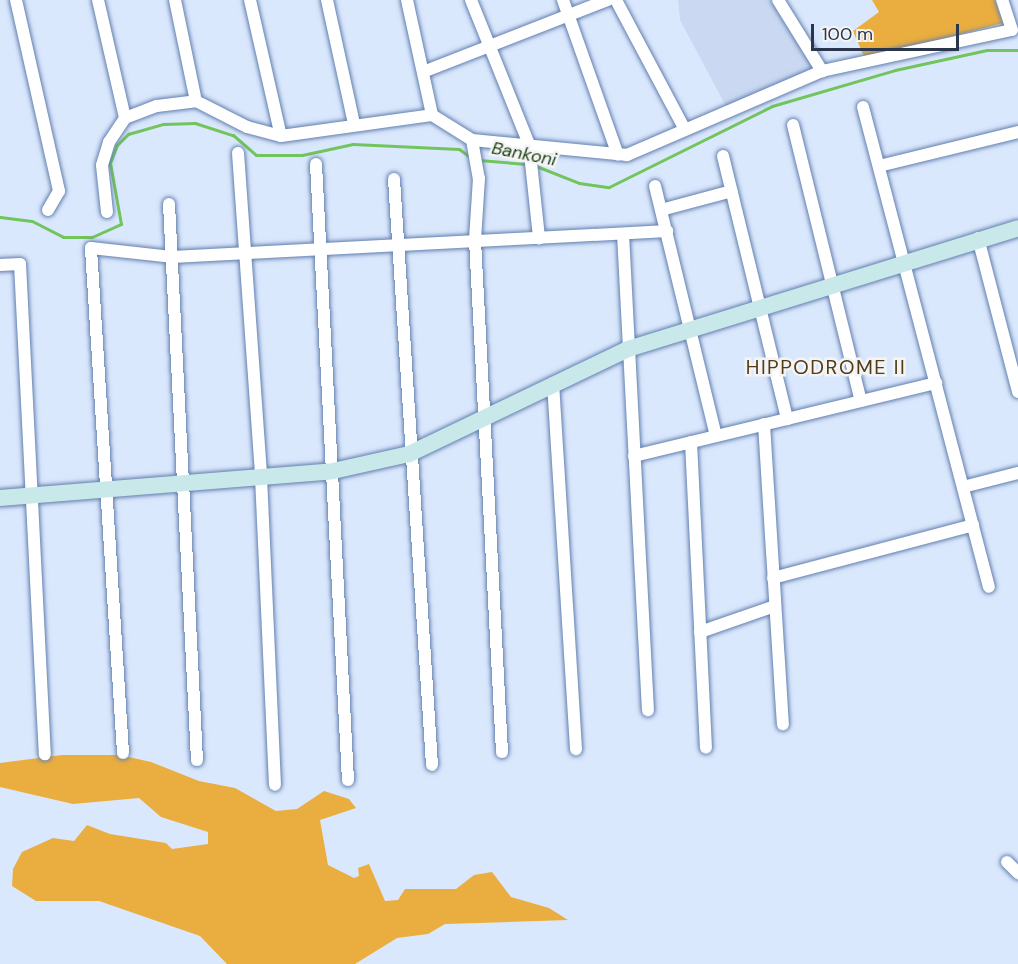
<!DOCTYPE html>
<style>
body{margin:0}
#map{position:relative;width:1018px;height:964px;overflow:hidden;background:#dae8fd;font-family:"DM Sans",sans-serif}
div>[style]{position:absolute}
.built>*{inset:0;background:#cad9f1}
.green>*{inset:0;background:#e9ae3f}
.stream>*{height:3px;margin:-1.5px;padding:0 1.5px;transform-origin:1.5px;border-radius:1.5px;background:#72c45c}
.roads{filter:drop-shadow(0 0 2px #627faf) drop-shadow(0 0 2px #627faf)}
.street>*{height:12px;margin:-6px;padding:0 6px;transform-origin:6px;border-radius:6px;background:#fff}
.secondary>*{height:16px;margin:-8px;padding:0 8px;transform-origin:8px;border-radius:8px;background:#c8e8ea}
span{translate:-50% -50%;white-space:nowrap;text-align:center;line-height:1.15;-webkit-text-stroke:5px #f4f4f4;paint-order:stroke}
.water-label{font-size:18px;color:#214219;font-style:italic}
.quarter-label{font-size:20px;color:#513c17;letter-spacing:1.5px}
.scale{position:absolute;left:811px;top:24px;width:148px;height:27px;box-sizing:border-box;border:3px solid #29364b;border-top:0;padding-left:8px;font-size:18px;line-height:21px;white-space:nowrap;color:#29364b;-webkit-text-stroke:4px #f4f4f4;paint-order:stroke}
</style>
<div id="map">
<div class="built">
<i style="clip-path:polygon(678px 0,770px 0,813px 69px,730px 114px,680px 20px)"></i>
</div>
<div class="green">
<i style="clip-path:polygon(872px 0,995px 0,1003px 23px,865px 59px,853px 31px,879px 12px)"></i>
<i style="clip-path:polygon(62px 755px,120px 755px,151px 762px,199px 781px,235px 788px,276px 811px,297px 809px,324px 791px,349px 799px,356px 808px,320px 820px,328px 865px,354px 878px,359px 876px,358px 868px,369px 864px,385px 901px,398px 900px,405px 889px,456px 889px,474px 875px,492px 872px,511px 897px,549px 908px,568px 920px,445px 924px,428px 934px,397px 938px,355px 964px,227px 964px,200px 936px,99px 901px,36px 901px,12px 886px,13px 869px,22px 852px,53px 838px,74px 841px,87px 825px,110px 834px,166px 843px,172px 849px,208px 844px,208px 832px,161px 817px,139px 798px,73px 804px,0 787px,0 763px)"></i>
</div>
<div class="stream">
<i style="left:479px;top:160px;width:47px;rotate:4.9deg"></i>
<i style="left:536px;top:166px;width:46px;rotate:21.6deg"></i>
<i style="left:579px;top:183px;width:30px;rotate:8deg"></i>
<i style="left:609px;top:187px;width:182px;rotate:-26.4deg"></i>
<i style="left:772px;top:106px;width:128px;rotate:-16.3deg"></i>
<i style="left:895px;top:70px;width:94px;rotate:-12.3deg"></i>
<i style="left:987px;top:50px;width:31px"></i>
<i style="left:0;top:217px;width:32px;rotate:7deg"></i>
<i style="left:32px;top:221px;width:35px;rotate:27deg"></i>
<i style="left:63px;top:237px;width:29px"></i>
<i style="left:92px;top:237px;width:32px;rotate:-24deg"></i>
<i style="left:121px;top:224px;width:62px;rotate:-100.2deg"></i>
<i style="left:110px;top:163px;width:19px;rotate:-69deg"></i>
<i style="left:117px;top:145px;width:16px;rotate:-45deg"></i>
<i style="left:128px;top:134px;width:36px;rotate:-16deg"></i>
<i style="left:163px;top:124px;width:32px;rotate:-2deg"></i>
<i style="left:195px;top:123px;width:40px;rotate:18deg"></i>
<i style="left:233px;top:135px;width:30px;rotate:41deg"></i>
<i style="left:256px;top:155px;width:46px"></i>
<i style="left:302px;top:155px;width:52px;rotate:-12.2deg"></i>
<i style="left:353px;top:144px;width:106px;rotate:2.7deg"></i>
<i style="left:459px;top:149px;width:14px;rotate:36deg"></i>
</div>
<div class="roads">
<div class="street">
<i style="left:16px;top:0;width:196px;rotate:77.3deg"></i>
<i style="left:59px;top:191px;width:22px;rotate:120deg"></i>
<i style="left:98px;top:0;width:121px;rotate:77.1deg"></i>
<i style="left:175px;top:0;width:103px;rotate:78.3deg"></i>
<i style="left:250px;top:0;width:139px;rotate:77.2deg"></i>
<i style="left:327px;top:0;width:127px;rotate:77.7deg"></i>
<i style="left:407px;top:0;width:118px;rotate:77.7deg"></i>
<i style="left:471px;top:0;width:155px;rotate:68.1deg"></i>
<i style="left:529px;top:144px;width:95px;rotate:83.9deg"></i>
<i style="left:563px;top:0;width:164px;rotate:70.5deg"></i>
<i style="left:616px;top:0;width:147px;rotate:62deg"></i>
<i style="left:778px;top:0;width:84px;rotate:58.2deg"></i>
<i style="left:423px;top:72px;width:199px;rotate:-21.3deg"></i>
<i style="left:863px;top:107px;width:496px;rotate:75.3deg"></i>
<i style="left:793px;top:125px;width:284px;rotate:76.2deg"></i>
<i style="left:472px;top:140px;width:39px;rotate:80deg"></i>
<i style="left:479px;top:178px;width:62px;rotate:93.7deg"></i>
<i style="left:475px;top:240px;width:513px;rotate:86.98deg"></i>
<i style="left:238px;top:153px;width:325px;rotate:85.9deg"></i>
<i style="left:261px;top:477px;width:308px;rotate:87.4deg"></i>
<i style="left:723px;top:156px;width:271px;rotate:76.3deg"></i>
<i style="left:316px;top:164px;width:617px;rotate:87.03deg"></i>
<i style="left:879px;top:166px;width:143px;rotate:-13.7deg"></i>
<i style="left:394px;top:179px;width:587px;rotate:86.29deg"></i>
<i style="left:655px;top:186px;width:257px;rotate:76.3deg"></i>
<i style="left:169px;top:204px;width:557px;rotate:87.12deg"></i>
<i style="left:661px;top:210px;width:73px;rotate:-15deg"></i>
<i style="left:107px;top:212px;width:47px;rotate:-96.1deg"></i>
<i style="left:102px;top:165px;width:24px;rotate:-73deg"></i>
<i style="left:109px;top:142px;width:29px;rotate:-56deg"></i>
<i style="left:125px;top:118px;width:34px;rotate:-21deg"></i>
<i style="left:157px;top:106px;width:39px;rotate:-7deg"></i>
<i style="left:196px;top:101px;width:57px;rotate:27deg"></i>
<i style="left:247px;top:127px;width:35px;rotate:15deg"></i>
<i style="left:281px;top:136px;width:152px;rotate:-7.9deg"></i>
<i style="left:432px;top:115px;width:47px;rotate:32deg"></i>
<i style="left:472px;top:140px;width:156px;rotate:5.5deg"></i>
<i style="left:627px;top:155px;width:212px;rotate:-23.3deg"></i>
<i style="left:822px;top:71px;width:194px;rotate:-12.2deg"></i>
<i style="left:1012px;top:30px;width:32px;rotate:-108deg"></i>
<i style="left:623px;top:234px;width:477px;rotate:87deg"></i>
<i style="left:978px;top:238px;width:159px;rotate:75.4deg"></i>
<i style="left:0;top:265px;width:20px;rotate:-3deg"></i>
<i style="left:20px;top:264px;width:491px;rotate:87.1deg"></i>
<i style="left:553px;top:383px;width:367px;rotate:86.4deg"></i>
<i style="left:764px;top:424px;width:301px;rotate:86.4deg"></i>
<i style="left:691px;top:442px;width:306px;rotate:87.2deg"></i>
<i style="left:634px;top:456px;width:311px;rotate:-13.6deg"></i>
<i style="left:963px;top:487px;width:57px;rotate:-14.3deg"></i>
<i style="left:773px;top:578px;width:207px;rotate:-14.8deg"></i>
<i style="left:700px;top:632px;width:79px;rotate:-19.1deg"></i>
<i style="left:123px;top:753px;width:506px;rotate:-93.63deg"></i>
<i style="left:91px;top:248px;width:81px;rotate:6.3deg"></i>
<i style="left:172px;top:257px;width:496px;rotate:-3deg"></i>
<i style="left:1007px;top:862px;width:16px;rotate:45deg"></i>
</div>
<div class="secondary">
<i style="left:0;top:498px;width:334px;rotate:-4.6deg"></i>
<i style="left:333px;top:471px;width:78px;rotate:-12.6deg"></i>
<i style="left:409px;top:454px;width:243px;rotate:-25.6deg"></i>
<i style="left:628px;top:349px;width:408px;rotate:-17.2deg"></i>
</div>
</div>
<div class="water-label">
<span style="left:524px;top:154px;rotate:11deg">Bankoni</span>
</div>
<div class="quarter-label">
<span style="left:826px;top:367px">HIPPODROME II</span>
</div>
<div class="scale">100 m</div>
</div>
